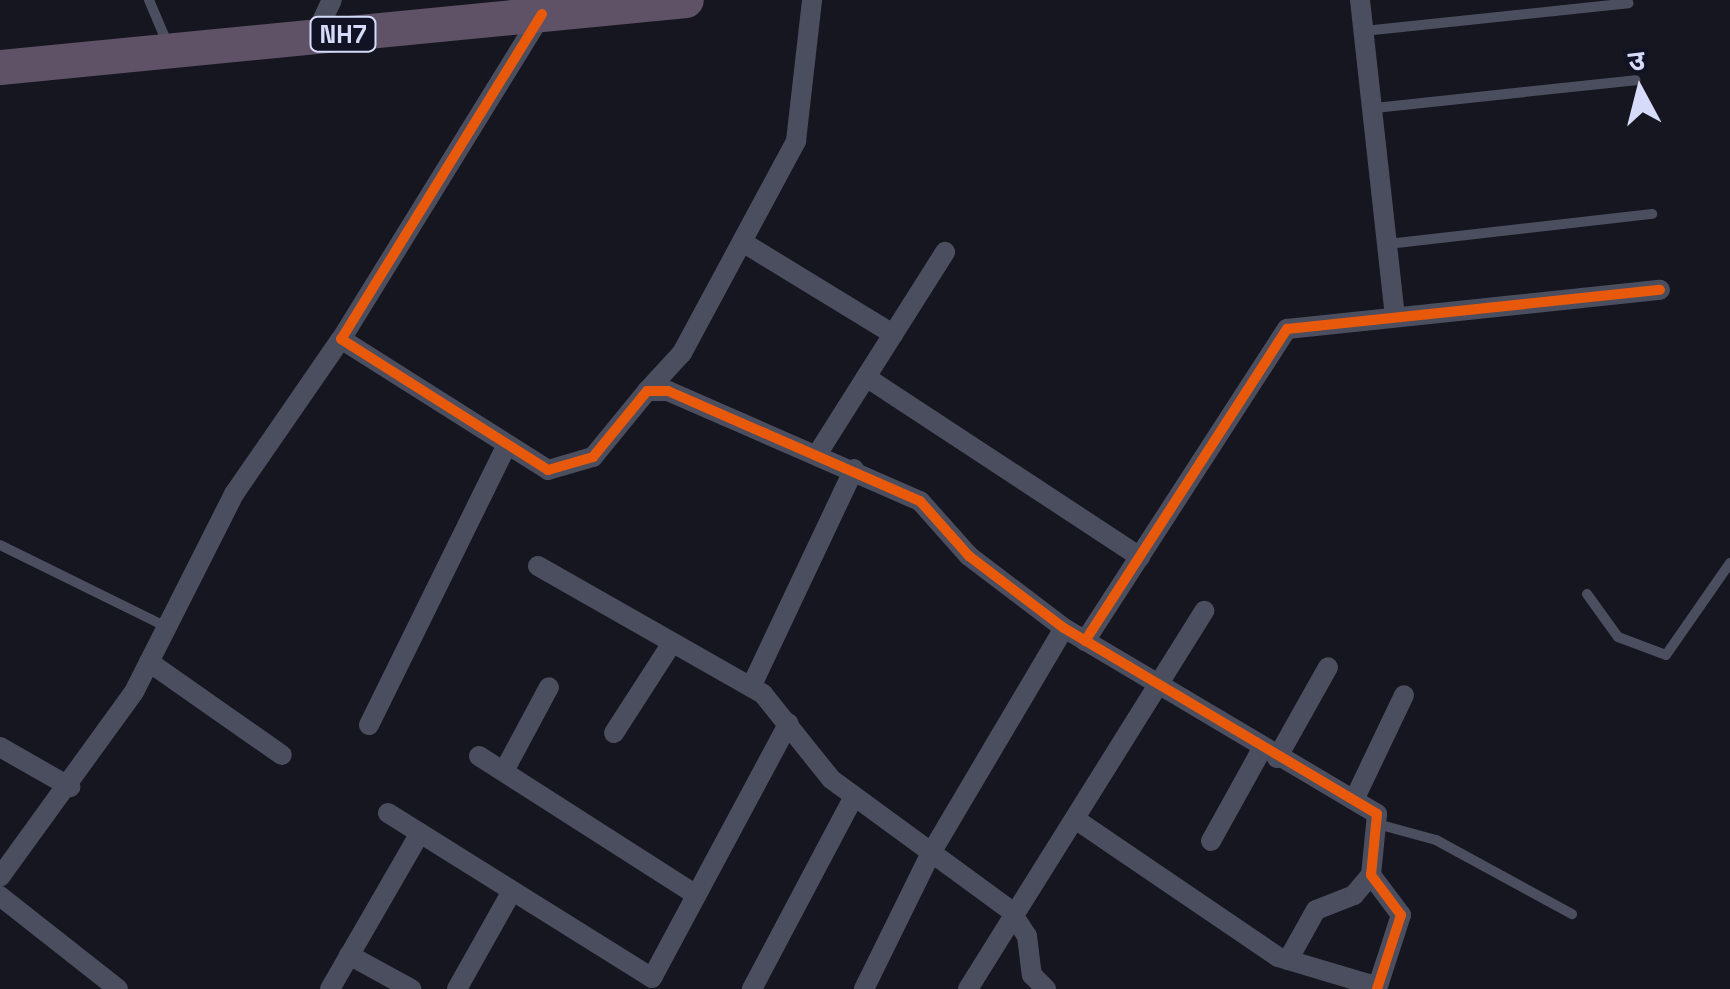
<!DOCTYPE html>
<meta charset="utf-8">
<style>
body{margin:0}
#map{position:relative;width:1730px;height:989px;overflow:hidden;background:#15161f;font-family:"Space Grotesk","Noto Sans Devanagari",sans-serif}
div>[style]{position:absolute}
.lane>*{height:10px;margin:-5px;padding:0 5px;transform-origin:5px;border-radius:5px;background:#4b4e5e}
.street>*{height:20px;margin:-10px;padding:0 10px;transform-origin:10px;border-radius:10px;background:#4b4e5e}
.highway>*{height:35px;margin:-17.5px;padding:0 17.5px;transform-origin:17.5px;border-radius:17.5px;background:#605266}
.cycleway>*{height:10px;margin:-5px;padding:0 5px;transform-origin:5px;border-radius:5px;background:#e8590c}
span{translate:-50% -50%;white-space:nowrap;text-align:center;line-height:1.15;-webkit-text-stroke:10px #111223;paint-order:stroke}
.shield-label span{padding:2px 8px;background:#111223;border:2px solid;border-radius:8px;-webkit-text-stroke-width:0}
.shield-label{font-size:25px;color:#d7dbfa;font-weight:700}
.north{position:absolute;left:1590px;top:40px;width:100px;height:100px;-webkit-text-stroke:8px #111223;paint-order:stroke;rotate:353deg;font-size:28px;font-weight:700;line-height:40px;text-align:center;color:#d7dbfa}
.north::after{content:'';display:block;margin:auto;width:35px;height:45px;background:#d7dbfa;clip-path:polygon(50% 0,100% 100%,50% 72%,0 100%)}
</style>
<div id="map">
<div class="lane">
<i style="left:149px;top:0;width:38px;rotate:67deg"></i>
<i style="left:1364px;top:31px;width:266px;rotate:-6deg"></i>
<i style="left:1375px;top:108px;width:262px;rotate:-6.1deg"></i>
<i style="left:1388px;top:244px;width:266px;rotate:-6.5deg"></i>
<i style="left:0;top:545px;width:186px;rotate:26.2deg"></i>
<i style="left:1587px;top:594px;width:53px;rotate:54.2deg"></i>
<i style="left:1618px;top:637px;width:51px;rotate:20.6deg"></i>
<i style="left:1666px;top:655px;width:112px;rotate:-55.2deg"></i>
<i style="left:1381px;top:825px;width:57px;rotate:15.3deg"></i>
<i style="left:1436px;top:840px;width:155px;rotate:28.6deg"></i>
</div>
<div class="street">
<i style="left:1360px;top:0;width:317px;rotate:83.7deg"></i>
<i style="left:542px;top:14px;width:382px;rotate:121.7deg"></i>
<i style="left:341px;top:339px;width:245px;rotate:32.3deg"></i>
<i style="left:548px;top:470px;width:47px;rotate:-16.1deg"></i>
<i style="left:593px;top:457px;width:85px;rotate:-50.7deg"></i>
<i style="left:647px;top:391px;width:21px"></i>
<i style="left:668px;top:391px;width:275px;rotate:23.6deg"></i>
<i style="left:920px;top:501px;width:74px;rotate:48.3deg"></i>
<i style="left:969px;top:556px;width:119px;rotate:37.2deg"></i>
<i style="left:1064px;top:628px;width:364px;rotate:30.7deg"></i>
<i style="left:1377px;top:814px;width:61px;rotate:95.6deg"></i>
<i style="left:1371px;top:875px;width:50px;rotate:53.1deg"></i>
<i style="left:1401px;top:915px;width:78px;rotate:108deg"></i>
<i style="left:322px;top:21px;width:23px;rotate:-65deg"></i>
<i style="left:744px;top:243px;width:175px;rotate:31.4deg"></i>
<i style="left:866px;top:377px;width:328px;rotate:33.3deg"></i>
<i style="left:647px;top:391px;width:52px;rotate:-47.4deg"></i>
<i style="left:682px;top:353px;width:241px;rotate:-61.7deg"></i>
<i style="left:796px;top:141px;width:142px;rotate:-83.5deg"></i>
<i style="left:818px;top:453px;width:238px;rotate:-57.7deg"></i>
<i style="left:538px;top:566px;width:259px;rotate:29.6deg"></i>
<i style="left:763px;top:694px;width:109px;rotate:51.3deg"></i>
<i style="left:831px;top:779px;width:222px;rotate:36.2deg"></i>
<i style="left:1010px;top:910px;width:31px;rotate:57deg"></i>
<i style="left:1027px;top:936px;width:39px;rotate:83deg"></i>
<i style="left:1032px;top:975px;width:20px;rotate:45deg"></i>
<i style="left:1085px;top:641px;width:372px;rotate:-57.1deg"></i>
<i style="left:1287px;top:329px;width:375px;rotate:-6deg"></i>
<i style="left:149px;top:662px;width:162px;rotate:35deg"></i>
<i style="left:751px;top:687px;width:241px;rotate:-64.7deg"></i>
<i style="left:369px;top:725px;width:308px;rotate:-63.8deg"></i>
<i style="left:614px;top:733px;width:103px;rotate:-57.2deg"></i>
<i style="left:0;top:747px;width:81px;rotate:29.7deg"></i>
<i style="left:479px;top:756px;width:253px;rotate:32.6deg"></i>
<i style="left:1277px;top:758px;width:104px;rotate:-60.7deg"></i>
<i style="left:504px;top:771px;width:95px;rotate:-61.8deg"></i>
<i style="left:1354px;top:800px;width:116px;rotate:-64.5deg"></i>
<i style="left:388px;top:813px;width:311px;rotate:32deg"></i>
<i style="left:652px;top:978px;width:289px;rotate:-61.8deg"></i>
<i style="left:1078px;top:821px;width:242px;rotate:34.2deg"></i>
<i style="left:1278px;top:957px;width:101px;rotate:16.6deg"></i>
<i style="left:1211px;top:841px;width:105px;rotate:-61deg"></i>
<i style="left:0;top:877px;width:228px;rotate:-54.1deg"></i>
<i style="left:134px;top:692px;width:222px;rotate:-63.2deg"></i>
<i style="left:234px;top:494px;width:188px;rotate:-55.4deg"></i>
<i style="left:0;top:896px;width:150px;rotate:38.2deg"></i>
<i style="left:349px;top:955px;width:71px;rotate:28.7deg"></i>
<i style="left:1288px;top:960px;width:57px;rotate:-60.8deg"></i>
<i style="left:1316px;top:910px;width:41px;rotate:-21.5deg"></i>
<i style="left:1354px;top:895px;width:26px;rotate:-50deg"></i>
<i style="left:330px;top:989px;width:180px;rotate:-60deg"></i>
<i style="left:457px;top:989px;width:112px;rotate:-60.7deg"></i>
<i style="left:752px;top:989px;width:216px;rotate:-62.1deg"></i>
<i style="left:864px;top:989px;width:152px;rotate:-63.8deg"></i>
<i style="left:931px;top:853px;width:261px;rotate:-59.4deg"></i>
<i style="left:968px;top:989px;width:446px;rotate:-58deg"></i>
</div>
<div class="highway">
<i style="left:0;top:67px;width:689px;rotate:-5.58deg"></i>
</div>
<div class="cycleway">
<i style="left:542px;top:14px;width:382px;rotate:121.7deg"></i>
<i style="left:341px;top:339px;width:245px;rotate:32.3deg"></i>
<i style="left:548px;top:470px;width:47px;rotate:-16.1deg"></i>
<i style="left:593px;top:457px;width:85px;rotate:-50.7deg"></i>
<i style="left:647px;top:391px;width:21px"></i>
<i style="left:668px;top:391px;width:275px;rotate:23.6deg"></i>
<i style="left:920px;top:501px;width:74px;rotate:48.3deg"></i>
<i style="left:969px;top:556px;width:119px;rotate:37.2deg"></i>
<i style="left:1064px;top:628px;width:364px;rotate:30.7deg"></i>
<i style="left:1377px;top:814px;width:61px;rotate:95.6deg"></i>
<i style="left:1371px;top:875px;width:50px;rotate:53.1deg"></i>
<i style="left:1401px;top:915px;width:78px;rotate:108deg"></i>
<i style="left:1085px;top:641px;width:372px;rotate:-57.1deg"></i>
<i style="left:1287px;top:329px;width:375px;rotate:-6deg"></i>
</div>
<div class="shield-label">
<span style="left:343px;top:34px">NH7</span>
</div>
<div class="north">उ</div>
</div>
